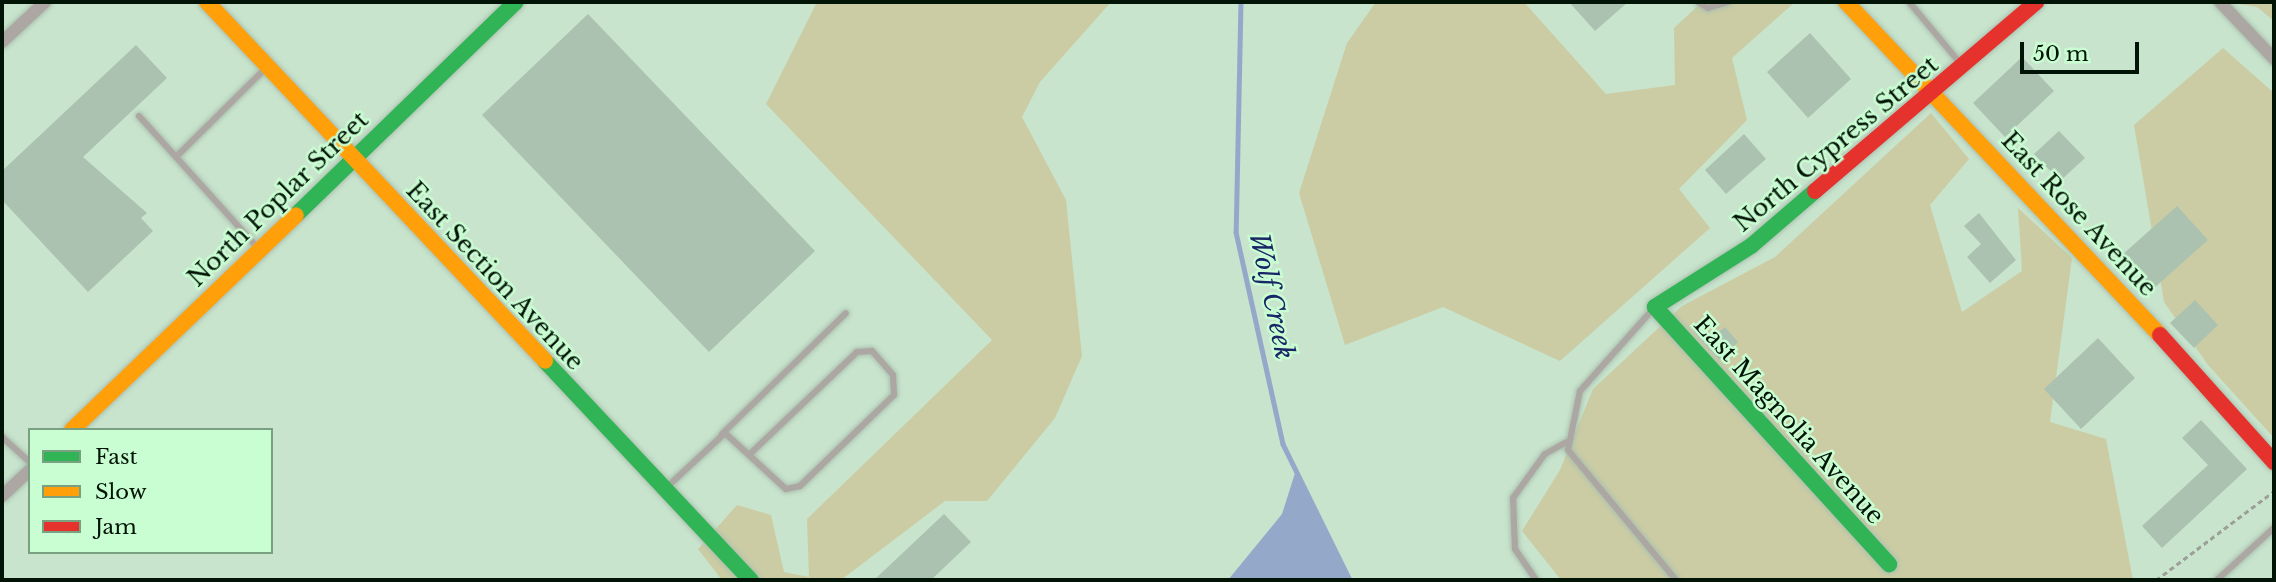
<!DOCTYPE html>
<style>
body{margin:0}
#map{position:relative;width:2276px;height:582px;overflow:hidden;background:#c8e4cd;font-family:"Libre Baskerville",serif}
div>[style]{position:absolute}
.green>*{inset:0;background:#cbcca4}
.water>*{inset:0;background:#94a9c9}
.stream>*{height:4.5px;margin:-2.25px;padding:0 2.25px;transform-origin:2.25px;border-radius:2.25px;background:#94a9c9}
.building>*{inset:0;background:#acc2b0}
.path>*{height:2.5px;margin-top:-1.25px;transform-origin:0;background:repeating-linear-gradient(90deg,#9c9f97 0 5px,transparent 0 8.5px)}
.roads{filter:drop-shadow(0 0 2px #abc0af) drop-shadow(0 0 2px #abc0af)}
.lane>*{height:6px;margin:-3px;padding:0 3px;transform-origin:3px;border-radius:3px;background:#aca7a2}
.street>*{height:12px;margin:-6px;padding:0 6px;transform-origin:6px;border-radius:6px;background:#aca7a2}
.fast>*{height:16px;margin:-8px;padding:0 8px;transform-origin:8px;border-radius:8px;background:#30b455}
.slow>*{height:16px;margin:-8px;padding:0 8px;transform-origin:8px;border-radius:8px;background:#ff9f0a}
.jam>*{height:16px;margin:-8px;padding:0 8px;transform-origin:8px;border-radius:8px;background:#e5322d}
span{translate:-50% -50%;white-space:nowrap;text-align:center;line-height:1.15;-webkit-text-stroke:5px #c9fdd2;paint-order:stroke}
.street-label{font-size:24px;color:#021406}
.water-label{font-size:26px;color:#192566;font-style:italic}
.frame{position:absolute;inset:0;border:4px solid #021406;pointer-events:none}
.legend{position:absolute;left:28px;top:428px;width:245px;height:126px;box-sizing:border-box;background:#c9fdd2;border:2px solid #79a080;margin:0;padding:9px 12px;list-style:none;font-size:21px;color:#021406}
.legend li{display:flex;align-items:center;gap:14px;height:35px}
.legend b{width:35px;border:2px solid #79a080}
.scale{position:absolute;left:2020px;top:42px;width:119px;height:32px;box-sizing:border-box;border:4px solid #021406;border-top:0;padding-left:9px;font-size:21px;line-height:24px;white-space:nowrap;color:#021406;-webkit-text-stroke:5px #c9fdd2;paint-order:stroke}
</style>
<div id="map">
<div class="green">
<i style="clip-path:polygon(817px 2px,1111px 2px,1040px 82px,1022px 117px,1066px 200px,1082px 356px,1055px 418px,987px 501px,945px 501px,841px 580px,722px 580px,698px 549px,737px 505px,771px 515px,784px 572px,809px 577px,807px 519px,992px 340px,766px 104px)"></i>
<i style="clip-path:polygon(1376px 2px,1524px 2px,1606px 94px,1675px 85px,1674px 28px,1702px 2px,1795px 2px,1732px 58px,1747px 120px,1679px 189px,1710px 228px,1560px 361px,1443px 307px,1345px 345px,1299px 193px,1347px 43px)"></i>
<i style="clip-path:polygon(2228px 2px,2274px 2px,2274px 21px,2257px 7px)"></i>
<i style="clip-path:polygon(2223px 48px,2274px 93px,2274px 438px,2208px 365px,2164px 302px,2134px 125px)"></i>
<i style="clip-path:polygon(1931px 113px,1969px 159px,1930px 205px,1962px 312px,2022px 271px,2018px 208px,2072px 258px,2050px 422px,2106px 439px,2133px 580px,1561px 580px,1522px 531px,1560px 470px,1593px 389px,1682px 306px,1775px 257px)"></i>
</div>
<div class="water">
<i style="clip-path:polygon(1296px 470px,1350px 580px,1228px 580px,1282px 514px)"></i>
</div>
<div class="stream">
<i style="left:1241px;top:2px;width:230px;rotate:91.2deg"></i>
<i style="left:1236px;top:232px;width:217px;rotate:77.5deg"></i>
<i style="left:1283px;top:444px;width:152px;rotate:63.8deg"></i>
</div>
<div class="building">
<i style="clip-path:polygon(1569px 2px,1628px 2px,1595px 31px)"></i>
<i style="clip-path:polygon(588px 14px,815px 251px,709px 352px,482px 115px)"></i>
<i style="clip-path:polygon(1810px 33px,1851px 79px,1808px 118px,1767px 72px)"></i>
<i style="clip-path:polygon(136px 45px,167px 78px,83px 157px,147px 213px,141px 218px,153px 231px,88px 292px,2px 200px,2px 171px)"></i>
<i style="clip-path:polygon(2022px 57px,2054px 91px,2005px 137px,1973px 103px)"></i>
<i style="clip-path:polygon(2059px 131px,2085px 158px,2060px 181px,2034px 154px)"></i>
<i style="clip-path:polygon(1744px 134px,1766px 159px,1726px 194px,1705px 170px)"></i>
<i style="clip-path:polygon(2177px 206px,2208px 240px,2153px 289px,2122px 255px)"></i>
<i style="clip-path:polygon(1979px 213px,2016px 260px,1990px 283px,1967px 257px,1981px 244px,1964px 226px)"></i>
<i style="clip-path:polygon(2195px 300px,2218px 325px,2194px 348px,2170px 323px)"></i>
<i style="clip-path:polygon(1701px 323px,1713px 336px,1725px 327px,1738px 342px,1719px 360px,1693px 331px)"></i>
<i style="clip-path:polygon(2098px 338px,2135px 378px,2081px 429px,2044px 389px)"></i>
<i style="clip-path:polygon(2201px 420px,2247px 469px,2162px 548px,2142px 526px,2208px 465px,2182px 438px)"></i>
<i style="clip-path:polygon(944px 514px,971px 542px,931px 580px,874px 580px)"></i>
</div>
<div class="path">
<i style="left:2156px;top:580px;width:148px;rotate:-37deg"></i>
</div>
<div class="roads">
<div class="lane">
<i style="left:1698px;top:2px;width:12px;rotate:31deg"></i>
<i style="left:1708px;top:8px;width:21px;rotate:-17deg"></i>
<i style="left:1909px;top:2px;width:80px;rotate:50.1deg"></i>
<i style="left:139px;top:116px;width:178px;rotate:48deg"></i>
<i style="left:176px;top:157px;width:128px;rotate:-44.7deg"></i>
<i style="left:1653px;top:309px;width:110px;rotate:131.7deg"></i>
<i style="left:1580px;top:391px;width:60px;rotate:101.5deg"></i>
<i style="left:1568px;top:450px;width:169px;rotate:50.3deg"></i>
<i style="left:722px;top:434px;width:173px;rotate:-44.3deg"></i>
<i style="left:2px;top:437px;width:38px;rotate:42deg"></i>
<i style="left:666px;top:488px;width:81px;rotate:-43deg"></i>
<i style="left:725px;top:433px;width:83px;rotate:42.6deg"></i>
<i style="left:786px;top:489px;width:14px;rotate:-12deg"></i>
<i style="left:800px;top:486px;width:131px;rotate:-44.1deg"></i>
<i style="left:894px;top:395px;width:20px;rotate:-93deg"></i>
<i style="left:893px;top:375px;width:32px;rotate:-131deg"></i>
<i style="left:872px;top:351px;width:15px;rotate:176deg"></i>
<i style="left:857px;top:352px;width:148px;rotate:136.4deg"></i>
<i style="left:1536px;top:580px;width:37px;rotate:-124deg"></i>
<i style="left:1515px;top:549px;width:51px;rotate:-92.2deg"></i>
<i style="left:1513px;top:498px;width:54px;rotate:-54deg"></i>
<i style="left:1545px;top:454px;width:25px;rotate:-29deg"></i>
<i style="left:2217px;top:580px;width:77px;rotate:-42.4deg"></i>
</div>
<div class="street">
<i style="left:2220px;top:2px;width:79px;rotate:46.5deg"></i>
<i style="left:2px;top:42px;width:59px;rotate:-42.9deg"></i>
<i style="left:2px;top:496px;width:38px;rotate:-43deg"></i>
</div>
<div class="fast">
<i style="left:1815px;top:191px;width:84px;rotate:139.3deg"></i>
<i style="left:1751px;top:246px;width:114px;rotate:147.6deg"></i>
<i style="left:1655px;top:307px;width:348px;rotate:47.7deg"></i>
<i style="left:296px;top:215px;width:306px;rotate:-44.1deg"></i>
<i style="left:545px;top:361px;width:301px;rotate:46.8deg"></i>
</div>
<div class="slow">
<i style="left:207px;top:2px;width:493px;rotate:46.7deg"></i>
<i style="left:1846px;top:2px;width:458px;rotate:46.7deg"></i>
<i style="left:72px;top:430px;width:310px;rotate:-43.8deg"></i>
</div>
<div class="jam">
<i style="left:1815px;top:191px;width:291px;rotate:-40.5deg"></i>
<i style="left:2160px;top:335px;width:171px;rotate:48.1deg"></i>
</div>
</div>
<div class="street-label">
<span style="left:1836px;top:144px;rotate:-40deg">North Cypress Street</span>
<span style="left:278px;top:199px;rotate:-44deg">North Poplar Street</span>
<span style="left:2079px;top:214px;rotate:47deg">East Rose Avenue</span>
<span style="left:495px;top:276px;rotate:47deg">East Section Avenue</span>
<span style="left:1789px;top:420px;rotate:48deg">East Magnolia Avenue</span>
</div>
<div class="water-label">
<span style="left:1271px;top:296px;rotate:78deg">Wolf Creek</span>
</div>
<div class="frame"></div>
<ul class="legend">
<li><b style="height:9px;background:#30b455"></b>Fast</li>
<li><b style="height:9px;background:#ff9f0a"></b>Slow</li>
<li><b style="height:9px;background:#e5322d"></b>Jam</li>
</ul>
<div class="scale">50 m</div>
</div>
